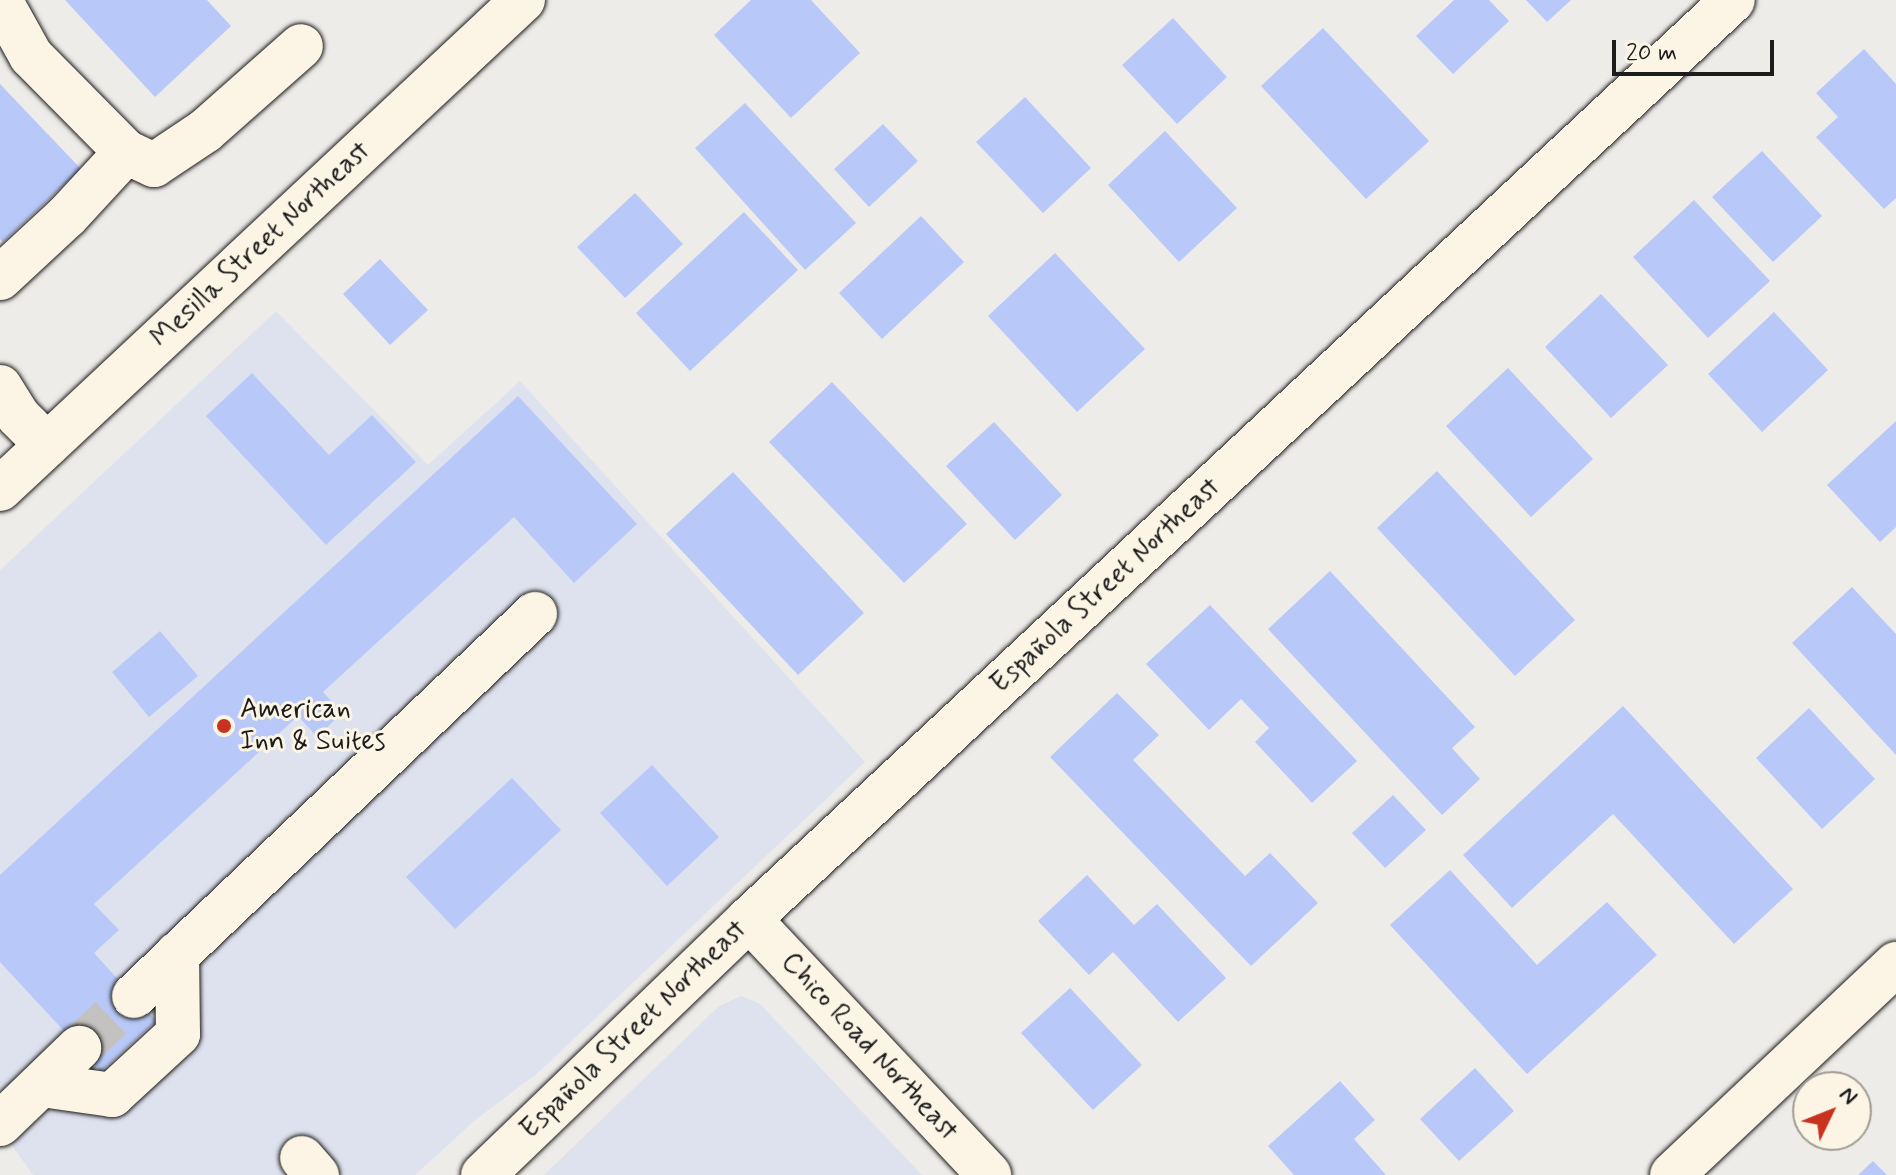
<!DOCTYPE html>
<meta charset="utf-8">
<style>
body{margin:0}
#map{position:relative;width:1896px;height:1175px;overflow:hidden;background:#eeece9;font-family:Mynerve,sans-serif}
div>[style]{position:absolute}
.built>*{inset:0;background:#dee2ee}
.building>*{inset:0;background:#b8c9f9}
.minor-tunnel>*{height:44px;margin-top:-22px;transform-origin:0;background:repeating-linear-gradient(90deg,#c4c2c0 0 44px,transparent 0 66px)}
.roads{filter:drop-shadow(0 0 2px #1c1c1c) drop-shadow(0 0 2px #1c1c1c)}
.minor>*{height:44px;margin:-22px;padding:0 22px;transform-origin:22px;border-radius:22px;background:#fcf5e5}
.dots>*{width:22px;height:22px;translate:-50% -50%;box-sizing:border-box;border:4px solid #fcf5e5;border-radius:50%}
span{translate:-50% -50%;white-space:nowrap;text-align:center;line-height:1.15;-webkit-text-stroke:6px #fcf5e5;paint-order:stroke}
.street-label{font-size:28px;color:#1c1c1c}
.poi-label{font-size:28px;color:#1c1c1c}
.left{translate:0 -50%;text-align:left}
.north{position:absolute;left:1792px;top:1071px;width:80px;height:80px;box-sizing:border-box;background:#fcf5e5;border:2px solid #a29e95;border-radius:50%;rotate:47deg;font-size:22px;font-weight:700;line-height:32px;text-align:center;color:#1c1c1c}
.north::after{content:'';display:block;margin:auto;width:28px;height:36px;background:#c8321e;clip-path:polygon(50% 0,100% 100%,50% 72%,0 100%)}
.scale{position:absolute;left:1612px;top:40px;width:162px;height:36px;box-sizing:border-box;border:4px solid #1c1c1c;border-top:0;padding-left:10px;font-size:24px;line-height:28px;white-space:nowrap;color:#1c1c1c;-webkit-text-stroke:6px #fcf5e5;paint-order:stroke}
</style>
<div id="map">
<div class="built">
<i style="clip-path:polygon(276px 311px,428px 465px,520px 381px,865px 762px,540px 1071px,474px 1121px,415px 1175px,33px 1175px,0 1129px,0 570px)"></i>
<i style="clip-path:polygon(741px 996px,760px 1004px,922px 1175px,544px 1175px,719px 1006px)"></i>
</div>
<div class="building">
<i style="clip-path:polygon(65px 0,207px 0,231px 26px,155px 97px)"></i>
<i style="clip-path:polygon(751px 0,811px 0,860px 53px,791px 118px,714px 35px)"></i>
<i style="clip-path:polygon(1454px 0,1489px 0,1509px 21px,1453px 74px,1416px 36px)"></i>
<i style="clip-path:polygon(1526px 0,1571px 0,1547px 22px)"></i>
<i style="clip-path:polygon(1173px 18px,1227px 77px,1177px 124px,1122px 65px)"></i>
<i style="clip-path:polygon(1323px 28px,1429px 141px,1366px 199px,1261px 86px)"></i>
<i style="clip-path:polygon(1864px 49px,1896px 84px,1896px 198px,1884px 209px,1816px 137px,1838px 117px,1816px 93px)"></i>
<i style="clip-path:polygon(0 84px,81px 169px,3px 242px,0 239px)"></i>
<i style="clip-path:polygon(1025px 97px,1091px 168px,1043px 213px,976px 142px)"></i>
<i style="clip-path:polygon(745px 103px,856px 223px,805px 270px,695px 148px)"></i>
<i style="clip-path:polygon(883px 124px,918px 161px,869px 207px,834px 169px)"></i>
<i style="clip-path:polygon(1165px 131px,1237px 208px,1179px 262px,1108px 185px)"></i>
<i style="clip-path:polygon(1762px 151px,1822px 216px,1773px 262px,1712px 197px)"></i>
<i style="clip-path:polygon(635px 193px,683px 244px,625px 298px,577px 247px)"></i>
<i style="clip-path:polygon(1694px 200px,1770px 281px,1708px 338px,1633px 257px)"></i>
<i style="clip-path:polygon(744px 212px,798px 270px,690px 371px,636px 313px)"></i>
<i style="clip-path:polygon(921px 216px,964px 262px,882px 339px,839px 293px)"></i>
<i style="clip-path:polygon(1055px 253px,1145px 349px,1077px 412px,988px 316px)"></i>
<i style="clip-path:polygon(380px 259px,428px 310px,390px 345px,343px 294px)"></i>
<i style="clip-path:polygon(1601px 294px,1668px 365px,1611px 418px,1545px 347px)"></i>
<i style="clip-path:polygon(1774px 312px,1828px 370px,1762px 432px,1708px 374px)"></i>
<i style="clip-path:polygon(1508px 368px,1593px 459px,1531px 517px,1446px 426px)"></i>
<i style="clip-path:polygon(252px 373px,329px 455px,372px 415px,416px 462px,326px 545px,206px 416px)"></i>
<i style="clip-path:polygon(832px 382px,967px 524px,904px 583px,769px 442px)"></i>
<i style="clip-path:polygon(518px 396px,637px 524px,574px 583px,514px 517px,323px 692px,342px 713px,317px 737px,298px 716px,94px 904px,119px 930px,94px 953px,156px 1021px,101px 1071px,0 962px,0 875px)"></i>
<i style="clip-path:polygon(1896px 421px,1896px 527px,1880px 542px,1827px 485px)"></i>
<i style="clip-path:polygon(994px 422px,1062px 495px,1015px 540px,946px 466px)"></i>
<i style="clip-path:polygon(1437px 471px,1575px 620px,1515px 676px,1377px 528px)"></i>
<i style="clip-path:polygon(733px 472px,864px 613px,798px 675px,666px 534px)"></i>
<i style="clip-path:polygon(1330px 571px,1475px 727px,1452px 748px,1480px 779px,1442px 815px,1268px 629px)"></i>
<i style="clip-path:polygon(1852px 587px,1896px 634px,1896px 755px,1792px 643px)"></i>
<i style="clip-path:polygon(1210px 605px,1357px 761px,1312px 803px,1255px 742px,1269px 728px,1241px 699px,1209px 730px,1146px 664px)"></i>
<i style="clip-path:polygon(160px 631px,198px 676px,149px 717px,112px 672px)"></i>
<i style="clip-path:polygon(1117px 693px,1159px 735px,1133px 760px,1245px 876px,1270px 853px,1318px 903px,1251px 966px,1050px 757px)"></i>
<i style="clip-path:polygon(1623px 706px,1793px 889px,1734px 944px,1613px 814px,1512px 908px,1463px 855px)"></i>
<i style="clip-path:polygon(1809px 708px,1875px 779px,1822px 829px,1756px 758px)"></i>
<i style="clip-path:polygon(652px 765px,719px 837px,667px 886px,600px 813px)"></i>
<i style="clip-path:polygon(512px 778px,561px 830px,455px 929px,406px 877px)"></i>
<i style="clip-path:polygon(1393px 795px,1426px 830px,1385px 868px,1352px 833px)"></i>
<i style="clip-path:polygon(1450px 870px,1537px 965px,1607px 902px,1657px 955px,1527px 1074px,1390px 925px)"></i>
<i style="clip-path:polygon(1087px 875px,1134px 925px,1157px 904px,1226px 978px,1178px 1022px,1113px 952px,1089px 975px,1038px 921px)"></i>
<i style="clip-path:polygon(1070px 988px,1142px 1065px,1093px 1110px,1021px 1033px)"></i>
<i style="clip-path:polygon(1475px 1068px,1514px 1111px,1459px 1161px,1420px 1119px)"></i>
<i style="clip-path:polygon(1340px 1081px,1375px 1120px,1354px 1139px,1386px 1175px,1294px 1175px,1268px 1146px)"></i>
<i style="clip-path:polygon(1873px 1161px,1887px 1175px,1858px 1175px)"></i>
</div>
<div class="minor-tunnel">
<i style="left:79px;top:1048px;width:76px;rotate:-43.4deg"></i>
</div>
<div class="roads">
<div class="minor">
<i style="left:126px;top:152px;width:31px;rotate:25deg"></i>
<i style="left:154px;top:165px;width:61px;rotate:-33.7deg"></i>
<i style="left:205px;top:131px;width:128px;rotate:-41.5deg"></i>
<i style="left:0;top:278px;width:91px;rotate:-42.8deg"></i>
<i style="left:67px;top:216px;width:87px;rotate:-47.3deg"></i>
<i style="left:126px;top:152px;width:135px;rotate:-134.7deg"></i>
<i style="left:31px;top:56px;width:64px;rotate:-119deg"></i>
<i style="left:0;top:387px;width:34px;rotate:58deg"></i>
<i style="left:18px;top:416px;width:41px;rotate:45deg"></i>
<i style="left:0;top:489px;width:716px;rotate:-43.08deg"></i>
<i style="left:749px;top:919px;width:351px;rotate:46.8deg"></i>
<i style="left:134px;top:996px;width:554px;rotate:-43.61deg"></i>
<i style="left:42px;top:1085px;width:71px;rotate:8.1deg"></i>
<i style="left:112px;top:1095px;width:90px;rotate:-42.7deg"></i>
<i style="left:178px;top:1034px;width:80px;rotate:-90.7deg"></i>
<i style="left:0;top:1124px;width:110px;rotate:-43.9deg"></i>
<i style="left:302px;top:1158px;width:23px;rotate:49deg"></i>
<i style="left:483px;top:1175px;width:369px;rotate:-43.9deg"></i>
<i style="left:749px;top:919px;width:1346px;rotate:-43.04deg"></i>
<i style="left:1672px;top:1175px;width:308px;rotate:-43.3deg"></i>
</div>
</div>
<div class="dots">
<i style="left:224px;top:726px;background:#c8321e"></i>
</div>
<div class="street-label">
<span style="left:261px;top:245px;rotate:-43deg">Mesilla Street Northeast</span>
<span style="left:1106px;top:586px;rotate:-43deg">Española Street Northeast</span>
<span style="left:634px;top:1030px;rotate:-44deg">Española Street Northeast</span>
<span style="left:869px;top:1047px;rotate:47deg">Chico Road Northeast</span>
</div>
<div class="poi-label">
<span class="left" style="left:240px;top:726px">American<br>Inn &amp; Suites</span>
</div>
<div class="north">N</div>
<div class="scale">20 m</div>
</div>
